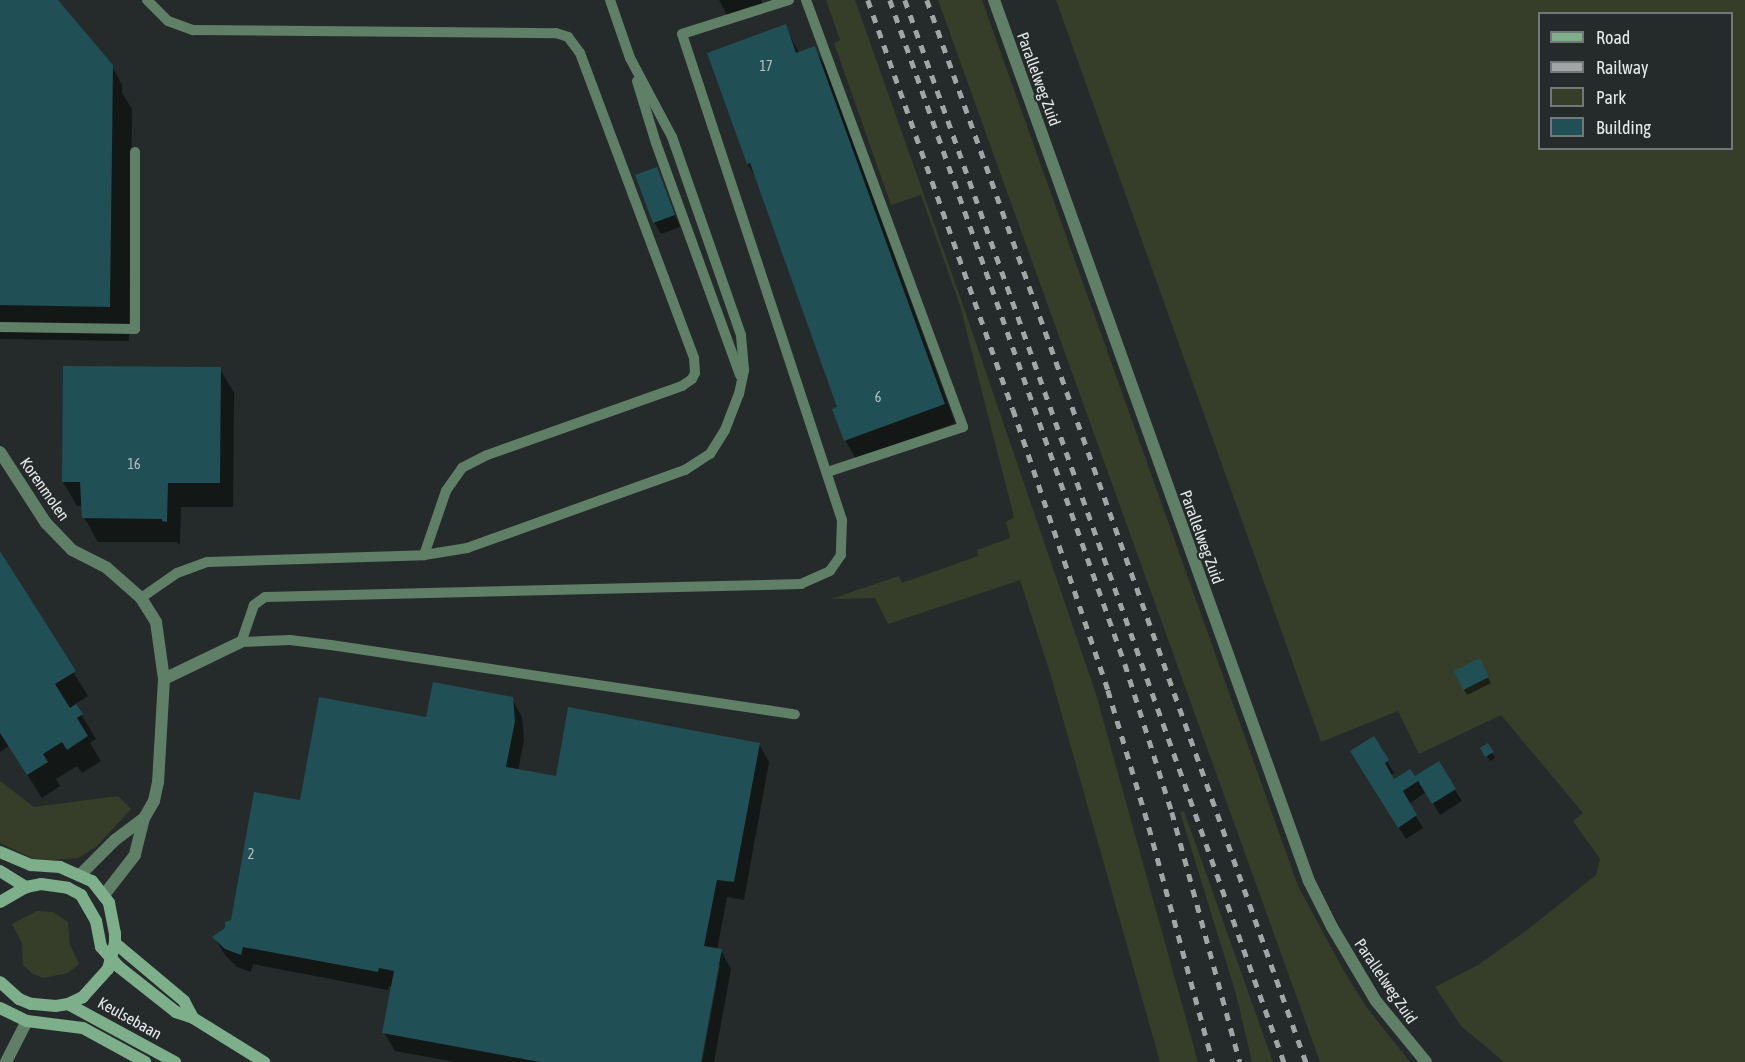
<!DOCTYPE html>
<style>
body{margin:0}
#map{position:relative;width:1745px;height:1062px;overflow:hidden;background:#252b2a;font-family:"Asap Condensed",sans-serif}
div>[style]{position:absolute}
.green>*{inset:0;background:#363d28}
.shadow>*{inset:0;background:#0007}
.building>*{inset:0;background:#204f55}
.service>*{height:10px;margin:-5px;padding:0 5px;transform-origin:5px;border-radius:5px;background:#607f67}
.minor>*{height:12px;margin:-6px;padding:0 6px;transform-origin:6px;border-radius:6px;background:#607f67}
.tertiary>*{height:12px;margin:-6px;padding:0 6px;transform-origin:6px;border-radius:6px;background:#607f67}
.secondary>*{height:12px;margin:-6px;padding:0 6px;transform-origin:6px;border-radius:6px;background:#7daf8a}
.rail>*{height:4.5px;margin-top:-2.25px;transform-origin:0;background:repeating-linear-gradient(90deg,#a1a5a5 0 8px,transparent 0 16px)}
span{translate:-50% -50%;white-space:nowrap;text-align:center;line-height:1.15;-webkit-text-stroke:4.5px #252b2a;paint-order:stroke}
.number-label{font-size:14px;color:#b5c3c5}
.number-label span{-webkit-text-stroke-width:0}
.street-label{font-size:16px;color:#e7eaea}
.legend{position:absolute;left:1538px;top:12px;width:195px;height:138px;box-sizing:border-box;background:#252b2a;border:2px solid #737777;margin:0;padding:8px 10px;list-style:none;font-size:18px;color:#e7eaea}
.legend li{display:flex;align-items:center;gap:12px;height:30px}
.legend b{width:30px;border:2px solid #737777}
</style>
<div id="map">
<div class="green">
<i style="clip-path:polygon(826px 0,855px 0,963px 305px,1096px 694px,1198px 1062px,1160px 1062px,1050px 673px,1020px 580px,888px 624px,875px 598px,831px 599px,899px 576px,902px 583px,978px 556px,977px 550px,1010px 538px,1006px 522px,1014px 517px,960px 306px,921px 195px,891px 205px,834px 43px,840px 40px)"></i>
<i style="clip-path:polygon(938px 0,982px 0,1298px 886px,1345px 973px,1367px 1008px,1410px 1062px,1320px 1062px)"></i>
<i style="clip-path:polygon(evenodd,1056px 0,1745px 0,1745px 1062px,1504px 1062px,1461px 1026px,1435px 987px,1478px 965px,1527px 930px,1596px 875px,1600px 859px,1573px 821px,1583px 813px,1501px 715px,1419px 754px,1398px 711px,1321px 742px,1056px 0,1540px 14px,1732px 14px,1732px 148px,1540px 148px,1540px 14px)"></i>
<i style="clip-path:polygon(0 781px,34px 807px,118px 796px,131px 809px,96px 847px,78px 858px,51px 860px,34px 859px,0 843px)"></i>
<i style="clip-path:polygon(1184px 811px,1273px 1062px,1252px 1062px,1236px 994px,1180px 812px)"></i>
<i style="clip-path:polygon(37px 911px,53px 912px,68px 922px,70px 945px,79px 964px,68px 973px,43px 978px,33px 974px,23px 965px,22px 943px,12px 924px)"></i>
</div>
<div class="shadow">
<i style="clip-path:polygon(0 0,56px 0,112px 66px,122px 85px,122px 93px,132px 109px,129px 341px,0 339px)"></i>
<i style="clip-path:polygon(719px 0,761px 0,763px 6px,754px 9px,752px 6px,727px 15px)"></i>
<i style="clip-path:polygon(785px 26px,799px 53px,814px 48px,825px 66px,955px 423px,856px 459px,845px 440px,839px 408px,758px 182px,748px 164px,709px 54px)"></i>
<i style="clip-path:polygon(656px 169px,680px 227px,661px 234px,654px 222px)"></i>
<i style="clip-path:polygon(220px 369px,234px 393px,233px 507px,181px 507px,180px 545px,176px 542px,98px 542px,84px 517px,83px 506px,77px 506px,63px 482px)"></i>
<i style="clip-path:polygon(0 553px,88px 696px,75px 704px,96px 739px,90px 743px,101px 761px,82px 773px,77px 766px,56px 779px,60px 786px,42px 798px,9px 746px,0 752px)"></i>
<i style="clip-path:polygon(1482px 666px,1491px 683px,1467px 695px,1464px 690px)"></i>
<i style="clip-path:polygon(512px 699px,522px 717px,524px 740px,518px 771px,557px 778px,759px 744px,769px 762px,744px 900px,727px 897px,717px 950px,721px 951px,731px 969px,714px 1062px,702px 1062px,720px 965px,717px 965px,699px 1062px,455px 1062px,395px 1051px,384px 1032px,392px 987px,389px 986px,388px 990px,253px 964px,251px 972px,237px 967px,225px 955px,214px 937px,227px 929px,301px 802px,427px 719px)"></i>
<i style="clip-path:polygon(1373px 738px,1394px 773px,1391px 775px,1394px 781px,1414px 778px,1438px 763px,1462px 801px,1440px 815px,1426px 792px,1409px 804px,1423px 828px,1406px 839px,1359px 763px)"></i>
<i style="clip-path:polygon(1488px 745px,1495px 758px,1490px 761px,1482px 748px)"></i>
</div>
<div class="building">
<i style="clip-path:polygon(0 0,58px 0,113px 65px,110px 307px,0 305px)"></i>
<i style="clip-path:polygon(786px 24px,796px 53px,815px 46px,945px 404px,844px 441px,832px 409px,837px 407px,750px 163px,747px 164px,707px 53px)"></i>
<i style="clip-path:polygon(657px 167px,675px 215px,653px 223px,635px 175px)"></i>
<i style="clip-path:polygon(63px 366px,221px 367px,220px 483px,168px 483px,167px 522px,162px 521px,162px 519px,82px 518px,80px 482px,62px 482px)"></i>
<i style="clip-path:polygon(0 551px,76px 671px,55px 684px,70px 708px,76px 704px,83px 714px,77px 718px,88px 736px,67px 750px,62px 742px,43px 754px,48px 762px,27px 775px,0 733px)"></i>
<i style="clip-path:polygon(1480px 658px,1489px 677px,1463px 690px,1454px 671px)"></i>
<i style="clip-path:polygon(433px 682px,513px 697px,515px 721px,506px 767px,556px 776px,568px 707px,760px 743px,734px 882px,717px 880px,704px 946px,722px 949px,701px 1062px,540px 1062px,382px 1033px,394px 971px,379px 968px,378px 972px,243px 947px,241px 955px,225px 949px,212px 937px,225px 928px,225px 922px,231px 920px,254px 792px,300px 800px,319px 697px,426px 717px)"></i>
<i style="clip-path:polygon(1374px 736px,1389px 760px,1385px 763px,1394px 779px,1410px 769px,1415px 776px,1439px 761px,1456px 789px,1432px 804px,1418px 781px,1403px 791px,1417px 815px,1398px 828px,1350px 751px)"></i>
<i style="clip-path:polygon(1488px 743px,1494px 752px,1485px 757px,1480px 748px)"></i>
</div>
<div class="service">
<i style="left:147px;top:0;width:30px;rotate:45deg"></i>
<i style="left:168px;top:21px;width:27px;rotate:20deg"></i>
<i style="left:193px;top:30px;width:363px;rotate:0.5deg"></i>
<i style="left:556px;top:33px;width:13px;rotate:18deg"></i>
<i style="left:568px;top:37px;width:20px;rotate:53deg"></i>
<i style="left:580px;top:53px;width:326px;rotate:69.5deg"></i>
<i style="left:694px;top:358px;width:15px;rotate:86deg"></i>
<i style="left:695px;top:373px;width:7px;rotate:117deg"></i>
<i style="left:692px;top:379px;width:12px;rotate:145deg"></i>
<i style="left:682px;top:386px;width:207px;rotate:160.5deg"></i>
<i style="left:487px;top:455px;width:28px;rotate:153deg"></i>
<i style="left:462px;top:468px;width:28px;rotate:125deg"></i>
<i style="left:446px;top:491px;width:68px;rotate:109deg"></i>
<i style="left:789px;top:0;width:112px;rotate:162.4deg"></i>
<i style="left:682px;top:34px;width:512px;rotate:71.78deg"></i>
<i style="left:842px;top:520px;width:35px;rotate:92deg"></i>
<i style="left:841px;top:555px;width:19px;rotate:125deg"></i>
<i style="left:830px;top:571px;width:32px;rotate:156deg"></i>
<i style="left:801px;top:584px;width:536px;rotate:178.61deg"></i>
<i style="left:265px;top:597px;width:14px;rotate:144deg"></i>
<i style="left:254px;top:605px;width:39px;rotate:109deg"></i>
<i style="left:241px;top:642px;width:49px;rotate:-2.3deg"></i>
<i style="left:290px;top:640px;width:41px;rotate:7deg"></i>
<i style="left:331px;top:645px;width:469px;rotate:8.5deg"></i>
<i style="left:806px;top:0;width:455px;rotate:69.8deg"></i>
<i style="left:963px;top:427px;width:142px;rotate:161.6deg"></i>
<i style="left:637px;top:81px;width:65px;rotate:73deg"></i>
<i style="left:656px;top:143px;width:247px;rotate:70.1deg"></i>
<i style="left:0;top:327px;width:135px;rotate:0.8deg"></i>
<i style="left:135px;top:329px;width:177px;rotate:-90deg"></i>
<i style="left:141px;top:598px;width:44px;rotate:-34.8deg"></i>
<i style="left:177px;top:573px;width:32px;rotate:-20deg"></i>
<i style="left:207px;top:562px;width:217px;rotate:-1.8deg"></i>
<i style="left:424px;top:555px;width:44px;rotate:-9.2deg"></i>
<i style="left:467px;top:548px;width:232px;rotate:-19.7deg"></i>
<i style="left:685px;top:470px;width:30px;rotate:-33deg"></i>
<i style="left:710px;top:454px;width:28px;rotate:-58deg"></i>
<i style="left:725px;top:430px;width:39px;rotate:-69deg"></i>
<i style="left:739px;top:394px;width:25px;rotate:-78deg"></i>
<i style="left:744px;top:370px;width:35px;rotate:-95deg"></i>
<i style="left:741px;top:335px;width:210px;rotate:-109.2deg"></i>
<i style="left:672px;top:137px;width:89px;rotate:-118deg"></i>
<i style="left:630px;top:58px;width:61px;rotate:-109deg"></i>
</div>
<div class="minor">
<i style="left:0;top:452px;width:85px;rotate:57.1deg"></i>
<i style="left:46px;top:523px;width:37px;rotate:46deg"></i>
<i style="left:72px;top:550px;width:39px;rotate:27deg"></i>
<i style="left:107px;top:568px;width:45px;rotate:41.4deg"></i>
<i style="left:141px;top:598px;width:28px;rotate:58deg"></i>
<i style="left:156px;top:622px;width:58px;rotate:82deg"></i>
<i style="left:164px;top:679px;width:103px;rotate:93.3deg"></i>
<i style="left:158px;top:782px;width:19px;rotate:102deg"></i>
<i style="left:154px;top:801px;width:20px;rotate:120deg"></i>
<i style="left:144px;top:818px;width:38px;rotate:104deg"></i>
<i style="left:135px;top:855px;width:51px;rotate:127.8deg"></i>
<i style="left:164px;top:679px;width:85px;rotate:-25.7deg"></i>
<i style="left:81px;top:874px;width:48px;rotate:-45deg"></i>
<i style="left:115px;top:840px;width:36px;rotate:-37deg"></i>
<i style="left:6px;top:1062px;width:46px;rotate:-62.9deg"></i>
</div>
<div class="tertiary">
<i style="left:994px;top:0;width:936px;rotate:70.33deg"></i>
<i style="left:1309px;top:881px;width:51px;rotate:63.4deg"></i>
<i style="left:1332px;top:927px;width:86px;rotate:59.3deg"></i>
<i style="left:1376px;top:1001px;width:79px;rotate:50.7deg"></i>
</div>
<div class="secondary">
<i style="left:0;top:852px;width:34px;rotate:23deg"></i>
<i style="left:31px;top:865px;width:29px;rotate:4deg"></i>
<i style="left:60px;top:867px;width:35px;rotate:24deg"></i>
<i style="left:92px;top:881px;width:28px;rotate:52deg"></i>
<i style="left:109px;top:903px;width:31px;rotate:79deg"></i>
<i style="left:115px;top:933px;width:10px;rotate:90deg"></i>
<i style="left:115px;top:943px;width:27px;rotate:105deg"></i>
<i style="left:108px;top:969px;width:38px;rotate:132deg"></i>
<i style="left:83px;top:997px;width:17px;rotate:155deg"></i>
<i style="left:68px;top:1004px;width:12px;rotate:171deg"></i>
<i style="left:56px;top:1006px;width:25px;rotate:-175deg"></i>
<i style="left:31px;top:1004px;width:13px;rotate:-157deg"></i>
<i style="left:19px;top:999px;width:25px;rotate:-138deg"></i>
<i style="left:0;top:871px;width:31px;rotate:32deg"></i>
<i style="left:0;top:902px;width:30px;rotate:-30deg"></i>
<i style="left:26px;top:887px;width:15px;rotate:-11deg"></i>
<i style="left:41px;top:884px;width:27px;rotate:8deg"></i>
<i style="left:68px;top:888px;width:15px;rotate:28deg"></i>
<i style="left:81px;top:895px;width:30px;rotate:60deg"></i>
<i style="left:96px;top:921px;width:26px;rotate:79deg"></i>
<i style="left:101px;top:947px;width:27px;rotate:48deg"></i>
<i style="left:119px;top:967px;width:73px;rotate:38.3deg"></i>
<i style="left:176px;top:1012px;width:18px;rotate:19deg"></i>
<i style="left:193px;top:1018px;width:84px;rotate:31.8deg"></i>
<i style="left:115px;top:943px;width:90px;rotate:40deg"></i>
<i style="left:184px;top:1001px;width:19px;rotate:62deg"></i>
<i style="left:68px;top:1004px;width:122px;rotate:28.5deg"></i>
<i style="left:0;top:1008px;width:30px;rotate:26deg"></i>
<i style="left:27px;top:1021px;width:56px;rotate:7.1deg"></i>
<i style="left:83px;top:1028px;width:71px;rotate:28.7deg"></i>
</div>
<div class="rail">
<i style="left:868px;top:0;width:434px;rotate:70.5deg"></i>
<i style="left:1013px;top:409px;width:297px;rotate:71.3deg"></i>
<i style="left:1108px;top:690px;width:143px;rotate:73.3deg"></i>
<i style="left:1149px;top:827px;width:244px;rotate:74.8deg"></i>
<i style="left:890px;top:0;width:704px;rotate:70.51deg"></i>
<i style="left:1125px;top:664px;width:155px;rotate:72.4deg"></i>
<i style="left:1172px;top:812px;width:259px;rotate:74.8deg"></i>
<i style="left:905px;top:0;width:1128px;rotate:70.36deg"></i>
<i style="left:927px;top:0;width:1128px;rotate:70.36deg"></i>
</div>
<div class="number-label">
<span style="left:766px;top:66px">17</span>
<span style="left:878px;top:397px">6</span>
<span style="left:134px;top:464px">16</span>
<span style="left:251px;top:854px">2</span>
</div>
<div class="street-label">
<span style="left:1039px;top:79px;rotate:70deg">Parallelweg Zuid</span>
<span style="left:45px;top:489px;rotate:55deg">Korenmolen</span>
<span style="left:1202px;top:537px;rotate:70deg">Parallelweg Zuid</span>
<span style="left:1386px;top:981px;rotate:56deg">Parallelweg Zuid</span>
<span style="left:130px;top:1018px;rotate:29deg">Keulsebaan</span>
</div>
<ul class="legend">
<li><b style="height:8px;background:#7daf8a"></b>Road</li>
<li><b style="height:8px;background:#a1a5a5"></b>Railway</li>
<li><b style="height:16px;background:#363d28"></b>Park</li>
<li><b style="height:16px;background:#204f55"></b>Building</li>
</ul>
</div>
